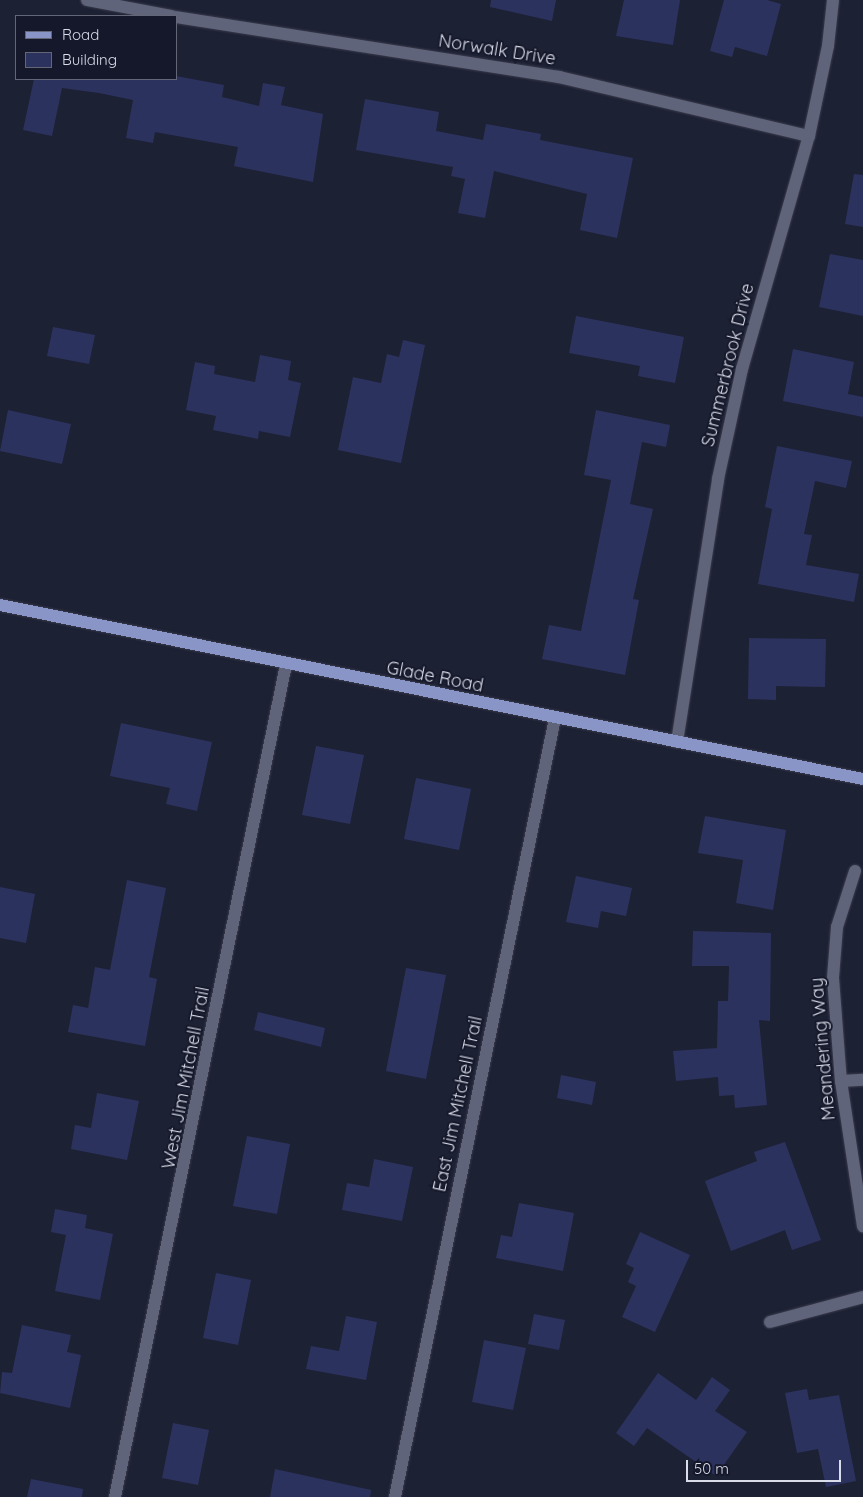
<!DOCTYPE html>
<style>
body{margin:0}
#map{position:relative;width:863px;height:1497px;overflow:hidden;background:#1d2134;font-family:Quicksand,sans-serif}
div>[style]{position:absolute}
.building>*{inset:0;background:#2c325e}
.roads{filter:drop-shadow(0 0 1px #3a3c4c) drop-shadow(0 0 1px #3a3c4c)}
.minor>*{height:12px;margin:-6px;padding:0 6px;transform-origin:6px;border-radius:6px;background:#5f647b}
.major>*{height:12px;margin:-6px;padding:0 6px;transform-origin:6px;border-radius:6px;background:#8994c7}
span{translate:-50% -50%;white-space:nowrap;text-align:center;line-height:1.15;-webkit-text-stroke:4px #14182a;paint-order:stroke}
.street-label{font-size:18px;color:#d9dce9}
.legend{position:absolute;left:15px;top:15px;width:162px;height:65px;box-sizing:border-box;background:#14182a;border:1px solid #636676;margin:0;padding:6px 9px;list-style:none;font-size:15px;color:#d9dce9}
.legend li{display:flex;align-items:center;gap:10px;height:25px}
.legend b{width:25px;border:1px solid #636676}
.scale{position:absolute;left:686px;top:1460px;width:155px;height:22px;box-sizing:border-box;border:2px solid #d9dce9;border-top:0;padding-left:6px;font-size:15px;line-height:18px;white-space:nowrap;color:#d9dce9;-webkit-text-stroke:4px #14182a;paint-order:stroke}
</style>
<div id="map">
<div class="building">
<i style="clip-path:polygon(491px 0,556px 0,552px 21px,490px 7px)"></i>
<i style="clip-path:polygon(624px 0,680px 0,673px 45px,616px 36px)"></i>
<i style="clip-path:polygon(724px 0,767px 0,781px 4px,767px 56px,735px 47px,732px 57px,710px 51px)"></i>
<i style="clip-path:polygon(176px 76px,224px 85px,222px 97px,259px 106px,263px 83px,285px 87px,281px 105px,323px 114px,313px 182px,234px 166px,238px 147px,155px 132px,153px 143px,126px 138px,133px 100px,99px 93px,62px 88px,52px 136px,23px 130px,34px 79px)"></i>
<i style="clip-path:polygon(365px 99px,439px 112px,436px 131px,483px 140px,486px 124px,541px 134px,540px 140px,633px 158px,617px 238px,580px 230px,587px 194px,494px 171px,485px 218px,458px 213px,465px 179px,451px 176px,453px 167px,356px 150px)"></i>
<i style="clip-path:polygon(854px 174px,863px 175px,863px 227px,845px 224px)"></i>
<i style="clip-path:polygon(830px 254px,863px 260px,863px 316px,819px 307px)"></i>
<i style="clip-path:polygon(576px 316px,684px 337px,675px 383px,638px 376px,640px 366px,569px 353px)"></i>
<i style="clip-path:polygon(53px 327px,95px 335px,89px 364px,47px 356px)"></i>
<i style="clip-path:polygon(403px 340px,425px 345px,401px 463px,338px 450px,353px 377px,381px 383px,387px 354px,399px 357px)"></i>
<i style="clip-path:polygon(793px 349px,854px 362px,848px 394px,863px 397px,863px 417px,783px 401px)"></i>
<i style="clip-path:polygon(260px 355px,291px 361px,288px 380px,301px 383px,290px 437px,259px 431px,258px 439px,213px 430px,216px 416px,186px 410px,195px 362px,215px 366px,214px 374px,255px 382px)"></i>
<i style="clip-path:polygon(8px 410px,71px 424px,62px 464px,0 451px)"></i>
<i style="clip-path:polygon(596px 410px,670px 425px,666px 447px,642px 442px,630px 504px,653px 509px,633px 599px,639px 600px,625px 675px,542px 659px,549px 625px,581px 631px,611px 480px,584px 475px)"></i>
<i style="clip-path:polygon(777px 446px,852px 461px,846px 488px,815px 481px,804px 534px,812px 535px,806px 565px,859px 574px,854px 602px,758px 584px,772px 509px,765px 507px)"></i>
<i style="clip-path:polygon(749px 638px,826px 639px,825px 687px,776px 686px,776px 700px,748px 699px)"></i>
<i style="clip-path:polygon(121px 723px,212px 742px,197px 811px,166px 804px,170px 788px,110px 776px)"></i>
<i style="clip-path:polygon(316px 746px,364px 755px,350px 824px,302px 815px)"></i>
<i style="clip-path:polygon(416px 778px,471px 789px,459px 850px,404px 839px)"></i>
<i style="clip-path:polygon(705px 816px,786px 830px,773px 910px,736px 903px,743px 860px,698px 853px)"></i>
<i style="clip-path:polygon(576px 876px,632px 888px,626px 916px,601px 911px,598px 928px,566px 922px)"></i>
<i style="clip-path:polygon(127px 880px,166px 888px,149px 977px,157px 979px,145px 1046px,68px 1032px,73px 1005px,88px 1008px,95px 967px,110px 970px)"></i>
<i style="clip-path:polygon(0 887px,35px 894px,26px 943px,0 938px)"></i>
<i style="clip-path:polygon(693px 931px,771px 933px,770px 1021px,759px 1020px,767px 1105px,735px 1108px,734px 1095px,719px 1096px,718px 1077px,676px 1081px,673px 1051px,717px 1048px,718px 1001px,728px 1001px,729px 966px,692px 966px)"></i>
<i style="clip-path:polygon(406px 968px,446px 975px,426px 1079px,386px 1071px)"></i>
<i style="clip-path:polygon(258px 1012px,325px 1028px,321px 1047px,254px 1030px)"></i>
<i style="clip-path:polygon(561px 1075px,596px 1082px,592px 1105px,557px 1098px)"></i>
<i style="clip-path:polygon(97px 1093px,139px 1101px,127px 1160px,71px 1149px,75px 1125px,91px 1128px)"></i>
<i style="clip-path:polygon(247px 1136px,290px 1144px,277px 1214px,233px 1206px)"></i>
<i style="clip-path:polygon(785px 1142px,821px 1240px,792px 1250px,785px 1230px,731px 1251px,705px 1181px,757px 1161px,754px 1152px)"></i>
<i style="clip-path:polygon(374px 1159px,413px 1167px,402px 1221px,342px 1210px,347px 1183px,369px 1187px)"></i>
<i style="clip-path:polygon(519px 1203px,574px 1213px,563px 1271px,496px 1258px,501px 1235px,512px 1237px)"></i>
<i style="clip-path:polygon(55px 1209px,87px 1215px,85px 1228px,113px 1234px,100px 1300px,55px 1291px,66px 1235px,51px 1232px)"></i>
<i style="clip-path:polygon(640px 1232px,690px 1255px,655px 1332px,622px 1317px,636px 1286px,628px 1282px,634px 1268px,626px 1264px)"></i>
<i style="clip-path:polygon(216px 1273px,251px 1280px,238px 1345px,203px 1338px)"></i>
<i style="clip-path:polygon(534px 1314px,565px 1320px,559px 1350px,528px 1344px)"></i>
<i style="clip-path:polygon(346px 1316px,377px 1322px,366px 1380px,306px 1369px,311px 1346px,339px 1351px)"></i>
<i style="clip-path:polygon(22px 1325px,71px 1335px,67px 1352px,81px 1355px,70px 1408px,0 1393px,2px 1372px,12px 1373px)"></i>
<i style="clip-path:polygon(484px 1340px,526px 1348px,513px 1410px,472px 1402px)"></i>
<i style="clip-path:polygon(658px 1373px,696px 1400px,712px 1377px,730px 1390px,715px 1411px,747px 1432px,716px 1476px,647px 1428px,634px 1446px,616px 1433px)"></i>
<i style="clip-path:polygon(807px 1389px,809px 1400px,839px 1395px,856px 1481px,826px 1487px,818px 1449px,797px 1453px,785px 1393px)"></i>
<i style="clip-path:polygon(173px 1423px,209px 1430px,198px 1485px,162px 1478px)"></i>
<i style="clip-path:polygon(275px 1469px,371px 1490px,370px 1497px,270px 1497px)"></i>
<i style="clip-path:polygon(31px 1479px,83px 1489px,82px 1497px,27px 1497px)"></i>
</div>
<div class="roads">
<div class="minor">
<i style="left:87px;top:0;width:86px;rotate:10.7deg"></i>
<i style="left:176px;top:17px;width:388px;rotate:8.9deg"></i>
<i style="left:559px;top:77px;width:257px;rotate:13.3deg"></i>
<i style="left:677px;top:742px;width:266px;rotate:-81.1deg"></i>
<i style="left:718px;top:479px;width:113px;rotate:-77.7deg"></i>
<i style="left:742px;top:369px;width:242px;rotate:-74deg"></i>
<i style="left:809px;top:136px;width:92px;rotate:-78.1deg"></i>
<i style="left:828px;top:46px;width:46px;rotate:-83.8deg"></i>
<i style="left:855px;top:871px;width:59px;rotate:107.8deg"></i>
<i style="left:837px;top:927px;width:51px;rotate:94.5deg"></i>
<i style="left:833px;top:978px;width:103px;rotate:85.6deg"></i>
<i style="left:841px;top:1081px;width:147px;rotate:81.4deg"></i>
<i style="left:841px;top:1081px;width:22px;rotate:-3deg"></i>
<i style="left:770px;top:1322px;width:96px;rotate:-15deg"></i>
<i style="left:115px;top:1497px;width:849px;rotate:-78.39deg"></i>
<i style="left:395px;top:1497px;width:795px;rotate:-78.39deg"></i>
</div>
<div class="major">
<i style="left:0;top:605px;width:880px;rotate:11.4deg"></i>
</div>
</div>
<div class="street-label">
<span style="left:497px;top:50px;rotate:9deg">Norwalk Drive</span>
<span style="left:728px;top:365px;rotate:-76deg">Summerbrook Drive</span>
<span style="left:435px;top:677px;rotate:11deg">Glade Road</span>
<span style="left:823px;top:1049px;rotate:-95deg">Meandering Way</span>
<span style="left:186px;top:1078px;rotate:-79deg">West Jim Mitchell Trail</span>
<span style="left:458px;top:1104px;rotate:-78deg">East Jim Mitchell Trail</span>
</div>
<ul class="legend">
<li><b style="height:6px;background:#8994c7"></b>Road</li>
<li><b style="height:14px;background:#2c325e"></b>Building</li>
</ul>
<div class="scale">50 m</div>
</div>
